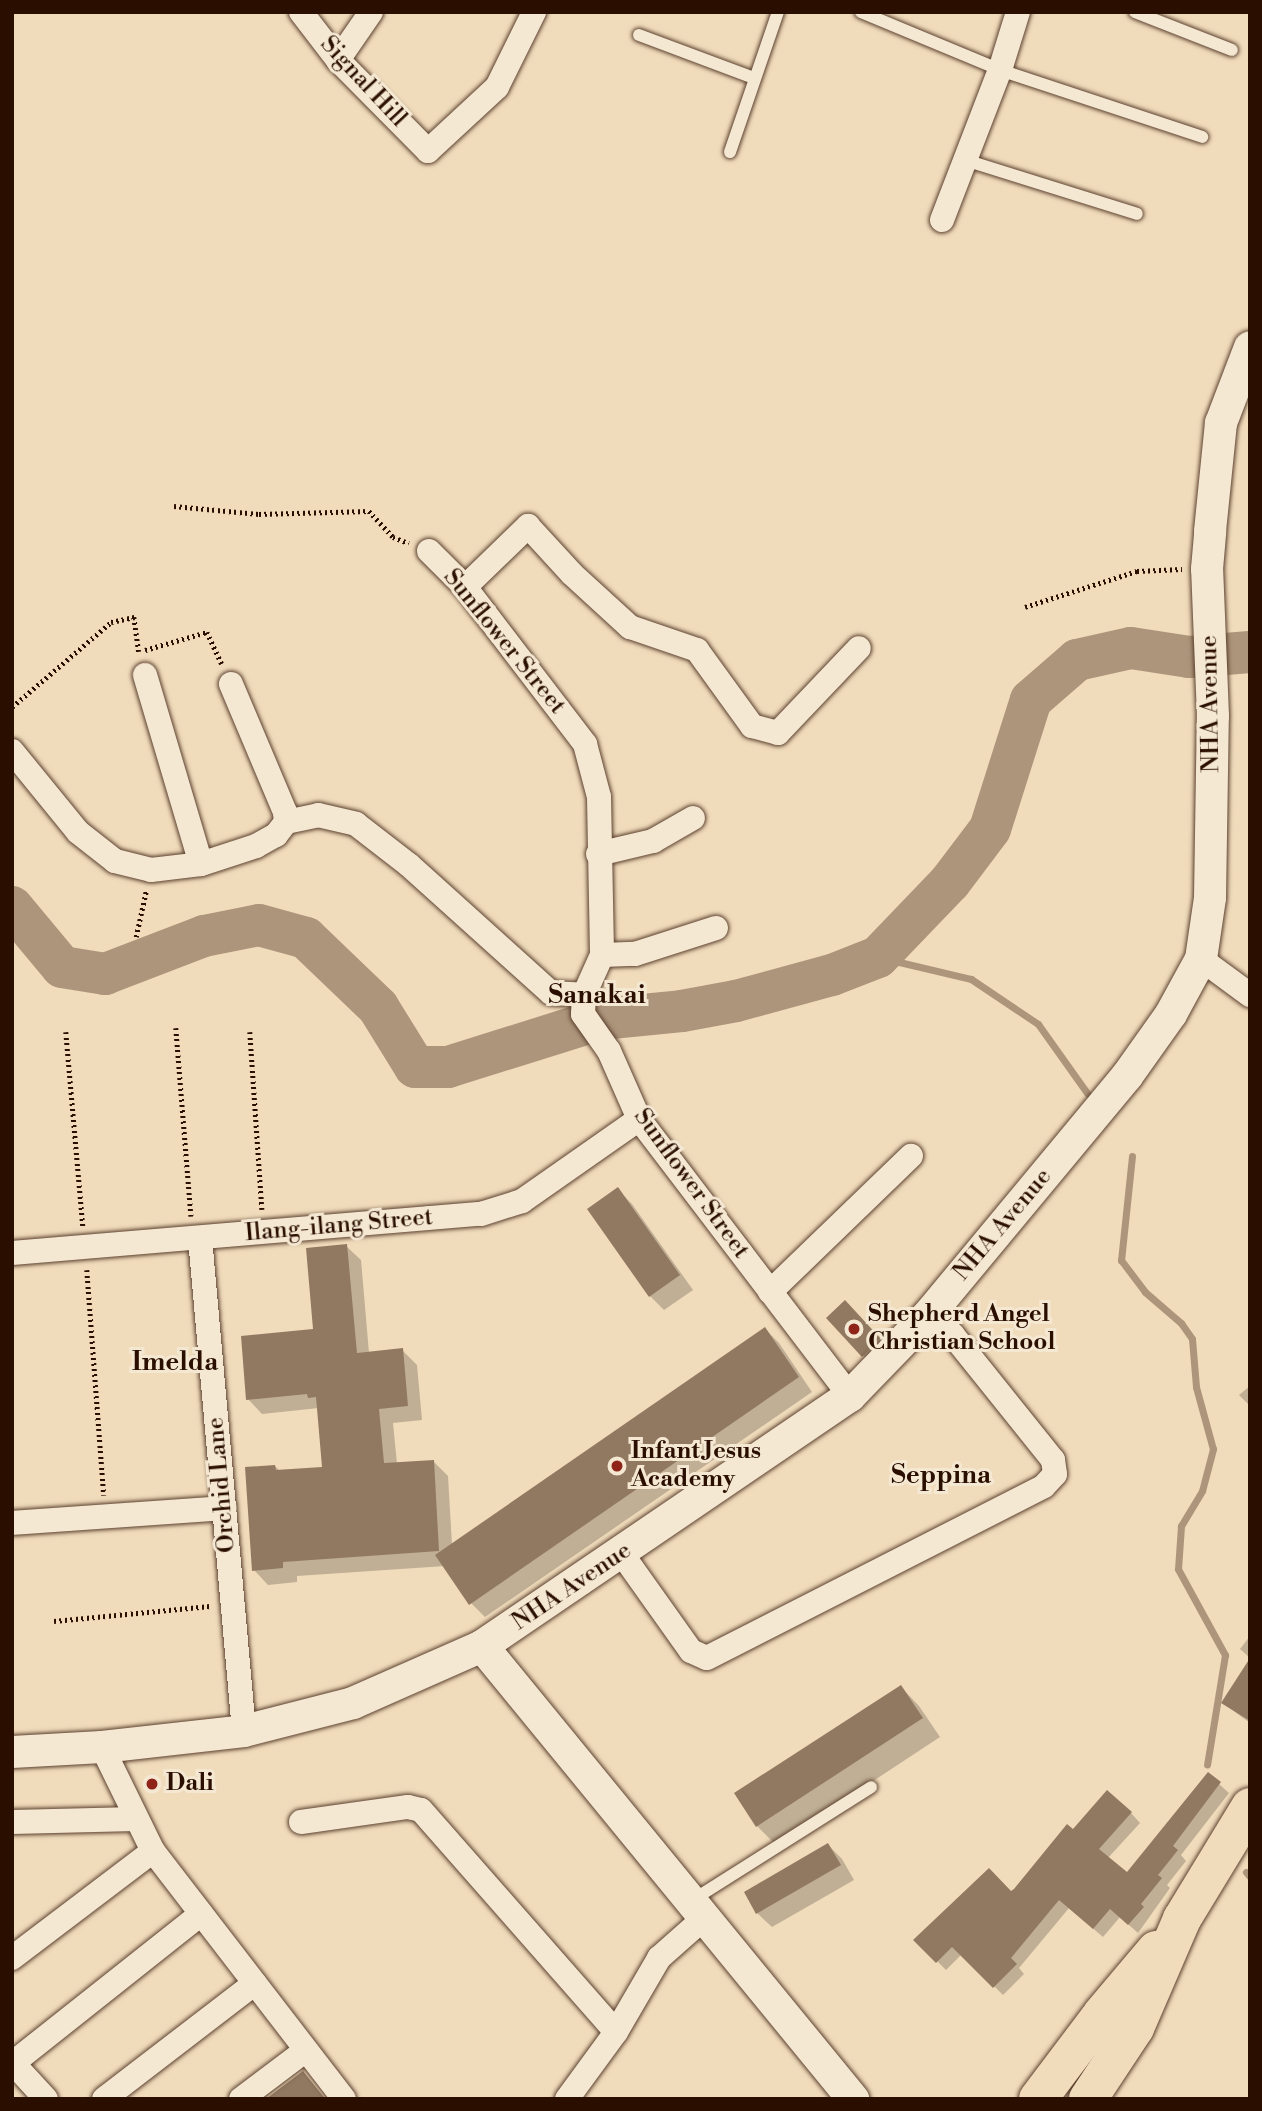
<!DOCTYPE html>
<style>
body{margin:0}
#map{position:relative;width:1262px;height:2111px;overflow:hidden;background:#f0dbbb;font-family:"Libre Bodoni",serif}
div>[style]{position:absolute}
.shadow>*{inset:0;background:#0003}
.stream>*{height:7px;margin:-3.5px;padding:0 3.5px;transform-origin:3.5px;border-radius:3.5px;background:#ad957b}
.river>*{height:42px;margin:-21px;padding:0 21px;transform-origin:21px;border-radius:21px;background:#ad957b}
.building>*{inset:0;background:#917961}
.path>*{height:4.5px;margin-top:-2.25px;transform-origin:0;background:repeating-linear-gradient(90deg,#2a0e00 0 2px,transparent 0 5.5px)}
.roads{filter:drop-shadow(0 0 2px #5c412f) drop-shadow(0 0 2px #5c412f)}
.service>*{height:12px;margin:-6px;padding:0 6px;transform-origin:6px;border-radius:6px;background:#f5e8d3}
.minor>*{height:24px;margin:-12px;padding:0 12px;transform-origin:12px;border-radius:12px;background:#f5e8d3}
.tertiary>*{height:32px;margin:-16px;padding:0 16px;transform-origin:16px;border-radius:16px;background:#f5e8d3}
.primary>*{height:38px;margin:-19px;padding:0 19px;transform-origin:19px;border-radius:19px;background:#f0dbbb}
.dots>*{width:19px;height:19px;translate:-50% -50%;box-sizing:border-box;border:4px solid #f5e8d3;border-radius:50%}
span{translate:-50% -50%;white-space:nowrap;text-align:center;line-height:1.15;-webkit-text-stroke:6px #f5e8d3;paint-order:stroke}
.street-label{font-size:24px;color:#2a0e00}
.poi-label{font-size:24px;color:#2a0e00;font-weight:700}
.left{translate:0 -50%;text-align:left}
.neighbourhood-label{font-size:26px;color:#2a0e00;font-weight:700}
.frame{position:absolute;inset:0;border:14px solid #2a0e00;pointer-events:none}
</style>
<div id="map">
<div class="shadow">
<i style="clip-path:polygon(618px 1190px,632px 1204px,693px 1290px,664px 1310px,650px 1296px,590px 1210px)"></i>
<i style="clip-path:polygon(346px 1246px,361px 1260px,369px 1353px,402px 1350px,417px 1365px,422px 1420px,393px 1423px,397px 1464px,433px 1461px,448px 1476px,452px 1545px,765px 1329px,779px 1343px,812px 1392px,485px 1617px,471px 1603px,445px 1566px,297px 1576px,297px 1582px,268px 1585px,254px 1570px,275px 1466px,280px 1471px,324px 1469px,319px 1408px,262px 1414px,248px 1399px,315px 1330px)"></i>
<i style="clip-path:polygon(859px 1316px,893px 1354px,877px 1370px,828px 1318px)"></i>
<i style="clip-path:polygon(1250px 1386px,1250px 1406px,1239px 1395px)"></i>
<i style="clip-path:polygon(1250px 1636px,1250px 1658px,1240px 1649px)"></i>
<i style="clip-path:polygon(1250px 1661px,1250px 1723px,1223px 1703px)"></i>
<i style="clip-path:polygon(901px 1687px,919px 1706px,940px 1737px,776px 1845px,757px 1826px)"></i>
<i style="clip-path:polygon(1219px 1784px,1229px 1793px,1181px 1855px,1186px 1861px,1167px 1885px,1170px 1888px,1138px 1933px,1120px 1917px,1103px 1937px,1069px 1908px,1019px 1968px,1024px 1974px,1003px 1995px,962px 1954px,946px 1970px,916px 1940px,1011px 1893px,1073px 1831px,1131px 1813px,1140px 1823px,1107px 1859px,1127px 1875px)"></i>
<i style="clip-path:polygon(828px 1845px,842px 1859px,854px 1880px,772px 1927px,757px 1913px)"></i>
<i style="clip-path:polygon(303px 2073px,326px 2099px,269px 2099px)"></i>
</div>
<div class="stream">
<i style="left:878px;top:957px;width:96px;rotate:13.3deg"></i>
<i style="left:971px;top:979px;width:81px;rotate:33.9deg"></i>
<i style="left:1038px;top:1024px;width:85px;rotate:54.6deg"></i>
<i style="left:1132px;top:1156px;width:105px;rotate:96deg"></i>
<i style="left:1121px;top:1260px;width:40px;rotate:53deg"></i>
<i style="left:1145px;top:1292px;width:48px;rotate:40.7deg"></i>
<i style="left:1181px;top:1323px;width:19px;rotate:55deg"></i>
<i style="left:1192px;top:1339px;width:48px;rotate:85.2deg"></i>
<i style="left:1196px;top:1387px;width:64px;rotate:74.7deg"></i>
<i style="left:1213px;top:1449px;width:43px;rotate:104.7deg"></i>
<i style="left:1202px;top:1491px;width:41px;rotate:121deg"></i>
<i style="left:1181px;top:1526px;width:43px;rotate:94deg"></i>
<i style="left:1178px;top:1569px;width:98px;rotate:61.3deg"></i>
<i style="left:1225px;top:1655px;width:111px;rotate:99.3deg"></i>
<i style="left:1246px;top:1872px;width:6px;rotate:51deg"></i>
</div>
<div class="river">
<i style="left:12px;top:907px;width:78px;rotate:50.2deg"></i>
<i style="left:62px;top:967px;width:44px;rotate:9.2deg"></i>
<i style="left:105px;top:974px;width:106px;rotate:-21deg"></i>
<i style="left:204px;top:936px;width:56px;rotate:-11.3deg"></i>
<i style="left:259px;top:925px;width:49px;rotate:15.5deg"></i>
<i style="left:306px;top:938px;width:100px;rotate:43.8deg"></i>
<i style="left:378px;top:1007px;width:70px;rotate:58.3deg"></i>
<i style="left:415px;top:1067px;width:33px"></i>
<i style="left:448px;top:1067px;width:160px;rotate:-17.4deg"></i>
<i style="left:601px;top:1019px;width:81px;rotate:-5.6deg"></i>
<i style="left:682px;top:1011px;width:55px;rotate:-10.5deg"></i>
<i style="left:736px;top:1001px;width:99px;rotate:-15.2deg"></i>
<i style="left:832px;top:975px;width:49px;rotate:-21.4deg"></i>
<i style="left:878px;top:957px;width:104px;rotate:-46.2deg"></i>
<i style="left:950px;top:882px;width:66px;rotate:-53deg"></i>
<i style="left:990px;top:829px;width:135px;rotate:-72.4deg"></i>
<i style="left:1031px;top:700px;width:61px;rotate:-41deg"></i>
<i style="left:1077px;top:660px;width:55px;rotate:-12.5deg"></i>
<i style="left:1131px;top:648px;width:59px;rotate:8.8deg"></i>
<i style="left:1189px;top:657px;width:61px;rotate:-4.7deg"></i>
</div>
<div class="building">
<i style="clip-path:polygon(618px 1187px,680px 1275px,649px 1297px,587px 1209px)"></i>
<i style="clip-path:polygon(347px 1244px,357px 1353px,403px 1348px,408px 1406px,379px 1409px,384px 1463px,434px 1460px,439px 1551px,283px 1562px,283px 1568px,252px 1571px,245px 1467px,275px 1465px,276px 1470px,322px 1467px,316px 1397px,308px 1398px,307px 1394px,246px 1400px,241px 1336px,313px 1329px,306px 1248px)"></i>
<i style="clip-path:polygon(845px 1300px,880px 1338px,862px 1357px,826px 1318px)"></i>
<i style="clip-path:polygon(765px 1327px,799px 1377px,469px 1605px,435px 1555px)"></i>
<i style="clip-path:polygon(1250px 1658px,1250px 1721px,1221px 1703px)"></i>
<i style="clip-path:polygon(901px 1685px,923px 1718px,756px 1827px,734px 1793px)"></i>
<i style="clip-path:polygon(1208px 1772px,1221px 1782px,1173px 1846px,1178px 1850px,1158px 1875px,1162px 1878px,1141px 1904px,1144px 1907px,1128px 1925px,1110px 1909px,1093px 1929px,1059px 1900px,1011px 1958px,1017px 1964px,993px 1988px,952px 1947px,936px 1963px,913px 1940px,989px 1868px,1011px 1891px,1014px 1889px,1067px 1824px,1073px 1829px,1107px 1790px,1132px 1812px,1099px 1849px,1127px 1872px)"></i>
<i style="clip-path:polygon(828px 1843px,841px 1865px,756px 1914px,744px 1892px)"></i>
<i style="clip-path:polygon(303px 2071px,325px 2099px,266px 2099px)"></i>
</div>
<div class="path">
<i style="left:174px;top:506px;width:85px;rotate:5.4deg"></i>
<i style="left:259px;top:514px;width:110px;rotate:-1.6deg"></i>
<i style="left:369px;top:511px;width:35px;rotate:47deg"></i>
<i style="left:393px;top:537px;width:17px;rotate:21deg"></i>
<i style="left:1025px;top:607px;width:118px;rotate:-17.8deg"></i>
<i style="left:1137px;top:571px;width:45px;rotate:-2.5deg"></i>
<i style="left:145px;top:650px;width:65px;rotate:-16.2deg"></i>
<i style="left:207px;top:632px;width:35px;rotate:65deg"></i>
<i style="left:12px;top:707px;width:130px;rotate:-40.6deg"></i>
<i style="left:111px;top:622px;width:24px;rotate:-12deg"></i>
<i style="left:134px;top:617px;width:35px;rotate:82deg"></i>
<i style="left:136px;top:937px;width:47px;rotate:-77.7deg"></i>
<i style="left:176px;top:1028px;width:189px;rotate:85.4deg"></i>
<i style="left:66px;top:1032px;width:195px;rotate:85deg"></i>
<i style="left:250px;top:1032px;width:178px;rotate:86.1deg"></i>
<i style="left:87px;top:1270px;width:226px;rotate:85.7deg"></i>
<i style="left:54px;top:1621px;width:157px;rotate:-5.5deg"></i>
</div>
<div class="roads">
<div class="service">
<i style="left:861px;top:12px;width:151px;rotate:22.6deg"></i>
<i style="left:1000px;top:70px;width:213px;rotate:18.3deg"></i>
<i style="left:1135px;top:12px;width:104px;rotate:21.4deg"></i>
<i style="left:639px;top:35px;width:123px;rotate:20.5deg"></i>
<i style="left:730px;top:152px;width:148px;rotate:-71.1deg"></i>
<i style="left:965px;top:160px;width:180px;rotate:17.4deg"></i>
<i style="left:691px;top:1901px;width:213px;rotate:-32.3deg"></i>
</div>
<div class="minor">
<i style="left:301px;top:12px;width:61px;rotate:52.4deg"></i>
<i style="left:338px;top:60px;width:128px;rotate:45.3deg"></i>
<i style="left:428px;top:151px;width:94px;rotate:-42.8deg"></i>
<i style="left:497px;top:87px;width:84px;rotate:-63.7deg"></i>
<i style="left:338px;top:60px;width:58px;rotate:-55.5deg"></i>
<i style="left:942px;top:220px;width:161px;rotate:-68.9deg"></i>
<i style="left:1000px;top:70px;width:61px;rotate:-72.8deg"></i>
<i style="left:429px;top:551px;width:51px;rotate:45deg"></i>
<i style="left:465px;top:587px;width:198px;rotate:52.6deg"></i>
<i style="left:585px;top:744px;width:55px;rotate:75.2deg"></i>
<i style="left:599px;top:797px;width:158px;rotate:88.9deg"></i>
<i style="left:602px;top:955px;width:44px;rotate:114.2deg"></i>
<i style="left:584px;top:995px;width:19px;rotate:93deg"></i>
<i style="left:583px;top:1014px;width:45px;rotate:54.9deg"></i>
<i style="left:609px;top:1051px;width:74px;rotate:66.2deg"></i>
<i style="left:639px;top:1119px;width:348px;rotate:52.7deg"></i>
<i style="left:465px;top:587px;width:88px;rotate:-44.1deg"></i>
<i style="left:528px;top:526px;width:65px;rotate:47.5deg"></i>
<i style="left:572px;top:574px;width:79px;rotate:42.4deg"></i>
<i style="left:630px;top:627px;width:71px;rotate:18.9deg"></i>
<i style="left:697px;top:650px;width:94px;rotate:54.1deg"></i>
<i style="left:752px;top:726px;width:27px;rotate:15deg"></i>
<i style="left:778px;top:733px;width:117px;rotate:-46.4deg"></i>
<i style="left:145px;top:675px;width:197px;rotate:73.5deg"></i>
<i style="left:12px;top:751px;width:104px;rotate:50.8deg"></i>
<i style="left:78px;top:832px;width:47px;rotate:38.1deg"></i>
<i style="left:115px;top:861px;width:37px;rotate:14deg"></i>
<i style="left:151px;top:870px;width:50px;rotate:-6.8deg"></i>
<i style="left:201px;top:864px;width:58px;rotate:-18.1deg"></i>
<i style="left:256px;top:846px;width:23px;rotate:-29deg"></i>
<i style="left:276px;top:835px;width:16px;rotate:-52deg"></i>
<i style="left:286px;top:822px;width:10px;rotate:-96deg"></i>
<i style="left:285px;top:812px;width:139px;rotate:-112.9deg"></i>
<i style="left:286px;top:822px;width:33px;rotate:-12deg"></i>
<i style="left:318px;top:815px;width:39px;rotate:13deg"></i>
<i style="left:356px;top:824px;width:67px;rotate:37.7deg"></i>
<i style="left:409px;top:865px;width:191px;rotate:42deg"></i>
<i style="left:551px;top:993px;width:33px;rotate:3deg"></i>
<i style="left:598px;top:854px;width:57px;rotate:-13.3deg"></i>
<i style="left:653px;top:841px;width:46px;rotate:-29.9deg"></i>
<i style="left:602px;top:955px;width:33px;rotate:-2deg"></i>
<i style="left:635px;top:954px;width:85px;rotate:-17.8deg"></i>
<i style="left:1201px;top:959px;width:61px;rotate:36.3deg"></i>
<i style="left:200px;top:1238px;width:495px;rotate:84.9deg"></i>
<i style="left:12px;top:1253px;width:471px;rotate:-4.8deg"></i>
<i style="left:481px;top:1214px;width:43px;rotate:-17.6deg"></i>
<i style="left:522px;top:1201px;width:143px;rotate:-35deg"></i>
<i style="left:770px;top:1292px;width:196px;rotate:-44deg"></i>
<i style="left:12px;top:1523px;width:213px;rotate:-4deg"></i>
<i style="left:622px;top:1554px;width:119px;rotate:54.6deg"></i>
<i style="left:691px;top:1651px;width:17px;rotate:24deg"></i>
<i style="left:707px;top:1658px;width:378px;rotate:-27deg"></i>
<i style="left:1044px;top:1486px;width:16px;rotate:-47deg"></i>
<i style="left:1055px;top:1474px;width:14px;rotate:-98deg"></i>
<i style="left:1053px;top:1460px;width:160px;rotate:-128.7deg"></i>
<i style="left:953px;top:1335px;width:32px;rotate:-134deg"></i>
<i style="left:102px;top:1747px;width:116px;rotate:63.9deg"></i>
<i style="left:153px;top:1851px;width:313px;rotate:52.4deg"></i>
<i style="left:12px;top:1822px;width:124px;rotate:-1.4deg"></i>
<i style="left:301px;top:1822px;width:108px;rotate:-8deg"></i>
<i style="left:408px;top:1807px;width:13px;rotate:13deg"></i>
<i style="left:421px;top:1810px;width:295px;rotate:48.7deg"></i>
<i style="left:12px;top:1958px;width:177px;rotate:-37.2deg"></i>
<i style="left:12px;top:2062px;width:50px;rotate:47.4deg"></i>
<i style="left:13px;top:2063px;width:240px;rotate:-38.4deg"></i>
<i style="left:104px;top:2099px;width:190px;rotate:-37.5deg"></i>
<i style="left:241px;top:2099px;width:81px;rotate:-37deg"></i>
<i style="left:567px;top:2099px;width:83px;rotate:-53.8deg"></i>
<i style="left:616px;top:2032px;width:86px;rotate:-59.8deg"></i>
<i style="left:659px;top:1958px;width:60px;rotate:-41.6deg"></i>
</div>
<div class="tertiary">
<i style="left:482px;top:1646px;width:586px;rotate:50.68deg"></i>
<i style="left:12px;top:1752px;width:90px;rotate:-3.2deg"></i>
<i style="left:102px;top:1747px;width:143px;rotate:-6.4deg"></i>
<i style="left:244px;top:1731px;width:113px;rotate:-14.4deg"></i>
<i style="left:353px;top:1703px;width:141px;rotate:-23.8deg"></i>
<i style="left:482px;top:1646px;width:445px;rotate:-34.2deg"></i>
<i style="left:850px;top:1396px;width:117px;rotate:-46deg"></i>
<i style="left:931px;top:1312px;width:307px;rotate:-50.3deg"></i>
<i style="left:1127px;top:1076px;width:76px;rotate:-54.6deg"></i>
<i style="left:1171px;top:1014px;width:63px;rotate:-61.4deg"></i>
<i style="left:1201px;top:959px;width:62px;rotate:-81.6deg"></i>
<i style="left:1210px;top:898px;width:182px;rotate:-89.1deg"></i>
<i style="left:1213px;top:716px;width:147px;rotate:-92.3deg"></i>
<i style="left:1207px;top:569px;width:38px;rotate:-85deg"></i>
<i style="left:1210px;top:531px;width:109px;rotate:-84.2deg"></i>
<i style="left:1221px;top:423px;width:81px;rotate:-69.1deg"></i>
</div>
<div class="primary">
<i style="left:1038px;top:2099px;width:106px;rotate:-53deg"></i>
<i style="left:1102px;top:2014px;width:84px;rotate:-49.8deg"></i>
<i style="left:1088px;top:2099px;width:85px;rotate:-56.5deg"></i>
<i style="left:1135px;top:2028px;width:119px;rotate:-66.7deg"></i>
<i style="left:1182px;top:1919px;width:131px;rotate:-58.7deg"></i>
</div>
</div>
<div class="dots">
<i style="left:854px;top:1329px;background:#8f2418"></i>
<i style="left:617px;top:1466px;background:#8f2418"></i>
<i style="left:152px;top:1784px;background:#8f2418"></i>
</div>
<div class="street-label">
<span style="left:363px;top:82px;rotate:47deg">Signal Hill</span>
<span style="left:504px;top:642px;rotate:51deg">Sunflower Street</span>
<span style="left:1211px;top:704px;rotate:-91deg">NHA Avenue</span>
<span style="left:691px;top:1184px;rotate:54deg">Sunflower Street</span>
<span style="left:1003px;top:1225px;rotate:-50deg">NHA Avenue</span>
<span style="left:339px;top:1226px;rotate:-5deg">Ilang-ilang Street</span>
<span style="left:222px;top:1485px;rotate:-95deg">Orchid Lane</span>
<span style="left:572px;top:1587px;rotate:-34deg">NHA Avenue</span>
</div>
<div class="poi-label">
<span class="left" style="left:868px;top:1329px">Shepherd Angel<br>Christian School</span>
<span class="left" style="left:631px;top:1466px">Infant Jesus<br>Academy</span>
<span class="left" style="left:166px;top:1784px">Dali</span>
</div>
<div class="neighbourhood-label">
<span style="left:597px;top:996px">Sanakai</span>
<span style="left:175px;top:1363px">Imelda</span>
<span style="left:941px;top:1476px">Seppina</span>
</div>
<div class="frame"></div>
</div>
